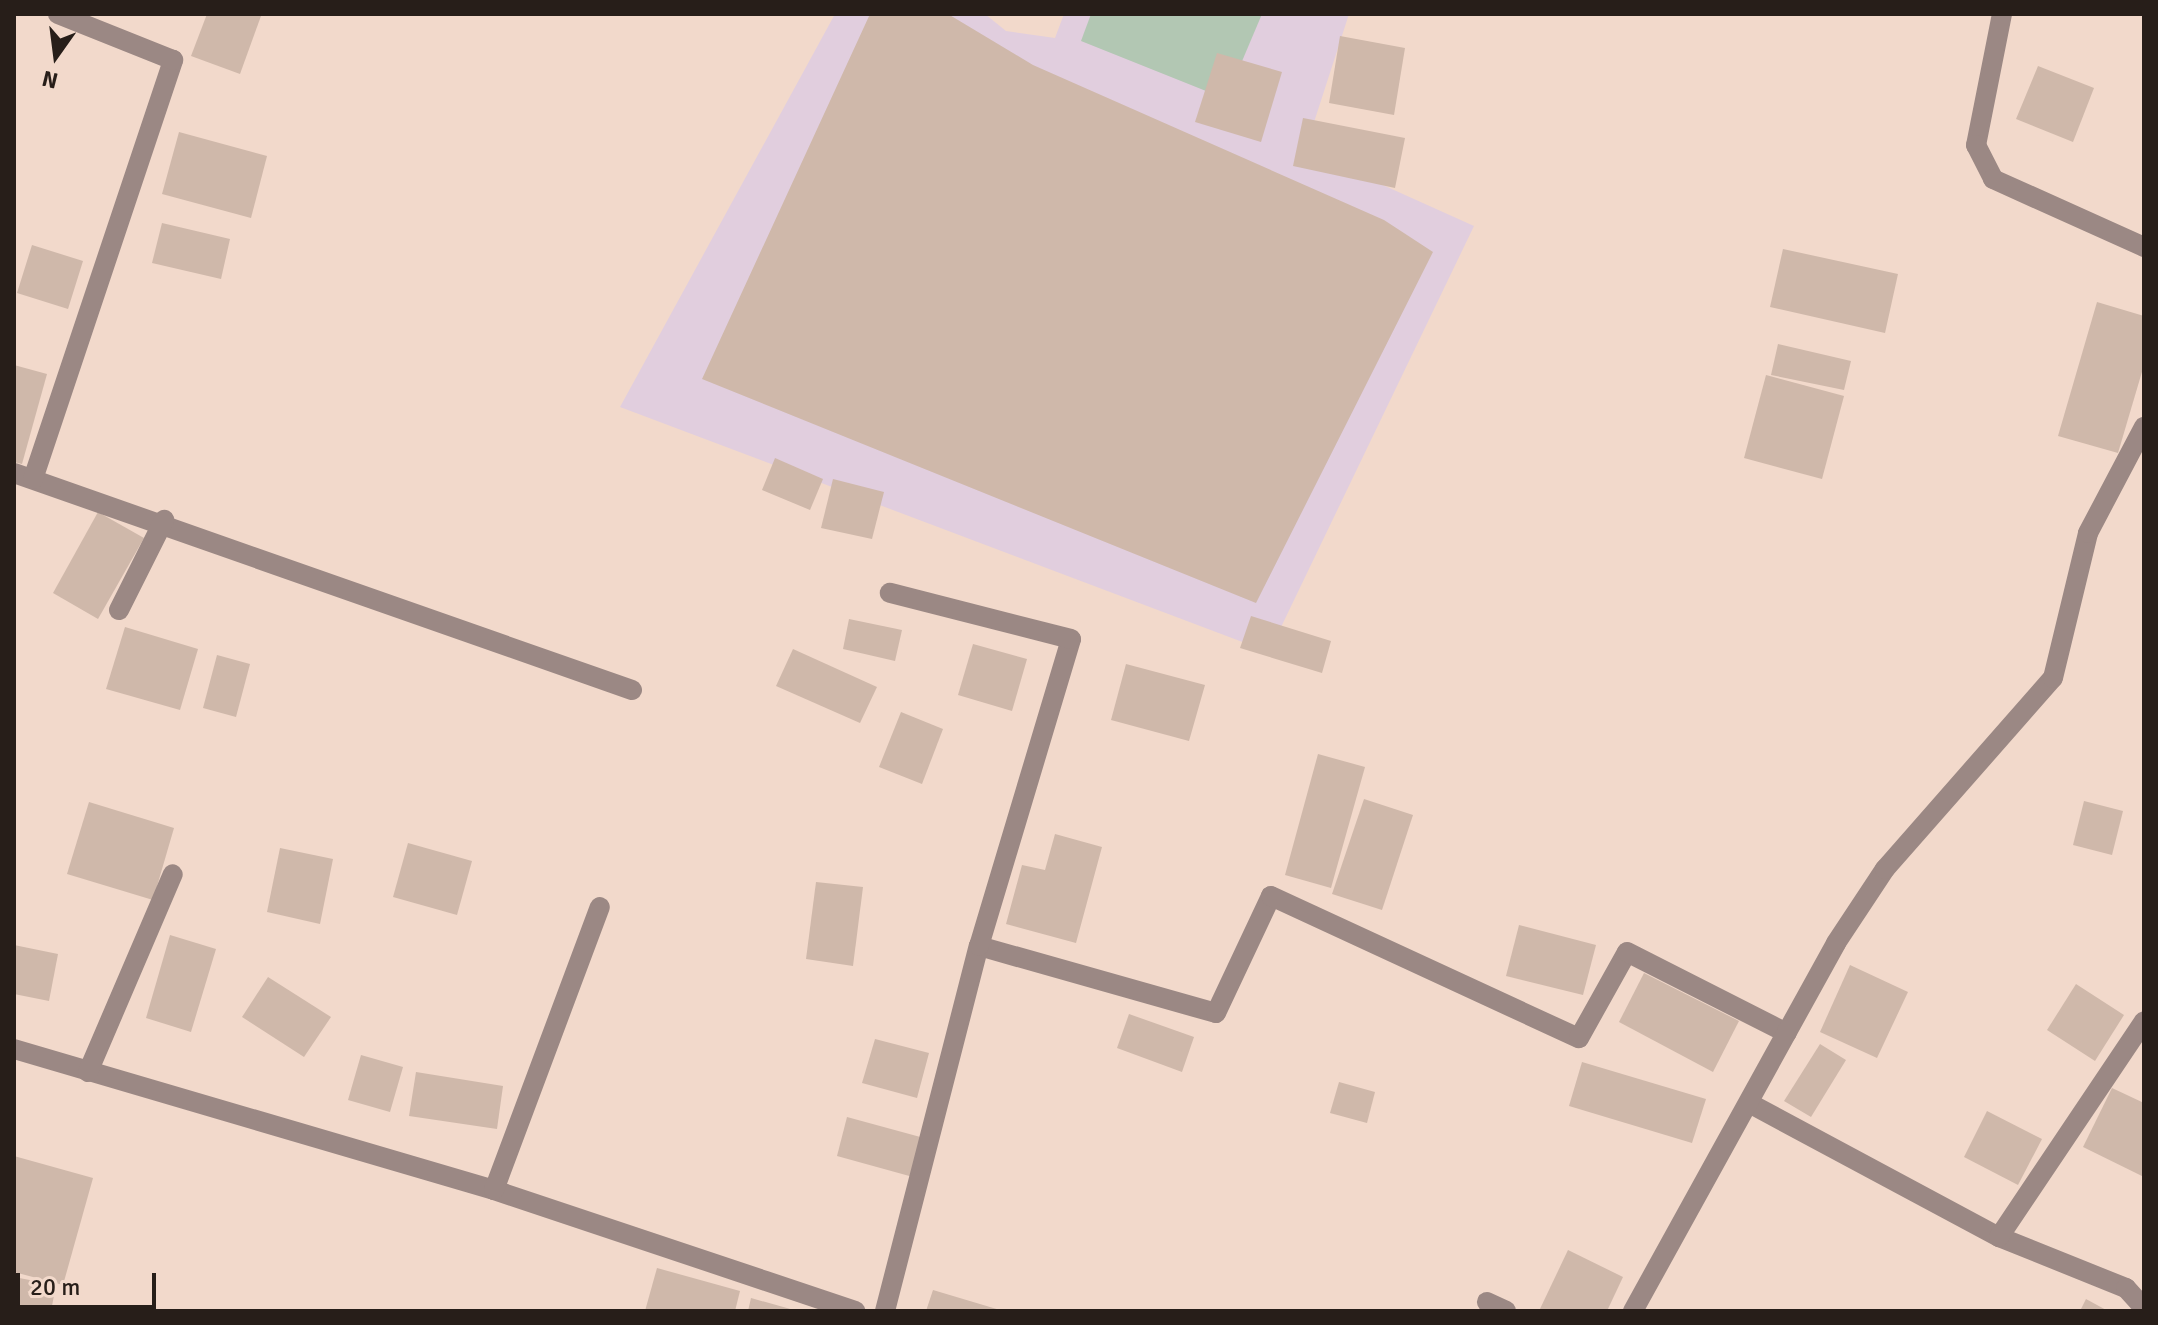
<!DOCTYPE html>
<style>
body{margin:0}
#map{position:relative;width:2158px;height:1325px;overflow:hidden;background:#f2d9cb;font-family:Signika,sans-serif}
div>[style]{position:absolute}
.education>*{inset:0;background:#e1cede}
.green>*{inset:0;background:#b2c7b3}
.building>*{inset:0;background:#cfb8aa}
.minor>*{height:20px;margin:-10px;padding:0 10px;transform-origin:10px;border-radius:10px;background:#9b8884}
.tertiary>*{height:20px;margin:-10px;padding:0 10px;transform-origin:10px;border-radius:10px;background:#9b8884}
span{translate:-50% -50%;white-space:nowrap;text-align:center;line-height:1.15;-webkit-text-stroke:7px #f2d9cb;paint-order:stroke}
.frame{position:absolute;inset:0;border:16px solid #271e19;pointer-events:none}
.north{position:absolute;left:16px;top:16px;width:80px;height:80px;-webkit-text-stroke:6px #f2d9cb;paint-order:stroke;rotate:194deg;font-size:22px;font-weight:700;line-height:32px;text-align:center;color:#271e19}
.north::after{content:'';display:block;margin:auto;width:28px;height:36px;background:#271e19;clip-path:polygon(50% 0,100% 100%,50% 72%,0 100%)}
.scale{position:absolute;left:16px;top:1273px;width:140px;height:36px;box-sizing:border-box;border:4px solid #271e19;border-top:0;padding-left:10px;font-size:24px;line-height:28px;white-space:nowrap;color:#271e19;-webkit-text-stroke:6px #f2d9cb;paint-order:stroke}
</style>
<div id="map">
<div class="education">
<i style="clip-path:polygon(835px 14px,985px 14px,1006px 31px,1055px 38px,1064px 14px,1349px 14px,1305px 150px,1474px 226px,1269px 652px,620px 407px)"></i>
</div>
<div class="green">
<i style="clip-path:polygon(1091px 14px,1262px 14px,1226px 99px,1081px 41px)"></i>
</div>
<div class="building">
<i style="clip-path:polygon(207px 14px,261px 16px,240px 74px,191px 56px)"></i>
<i style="clip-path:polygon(870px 14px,948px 14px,1033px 65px,1384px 220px,1433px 252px,1256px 603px,702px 379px)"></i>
<i style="clip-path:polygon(1340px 36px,1405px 48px,1394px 115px,1329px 103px)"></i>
<i style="clip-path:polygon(1217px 53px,1282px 72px,1261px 142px,1195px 122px)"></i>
<i style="clip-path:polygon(2038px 66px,2094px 88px,2073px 142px,2016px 119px)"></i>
<i style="clip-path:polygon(1303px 118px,1405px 138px,1395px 188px,1293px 166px)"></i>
<i style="clip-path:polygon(179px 132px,267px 156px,251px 218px,162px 194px)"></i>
<i style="clip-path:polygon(162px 223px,230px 239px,221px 279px,152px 263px)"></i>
<i style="clip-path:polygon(32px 245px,83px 261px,68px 309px,17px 293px)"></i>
<i style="clip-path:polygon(1783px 249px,1898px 274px,1885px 333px,1770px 307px)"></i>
<i style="clip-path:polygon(2097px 302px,2144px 316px,2144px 365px,2118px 453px,2058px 436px)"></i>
<i style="clip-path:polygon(1778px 344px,1851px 361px,1844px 390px,1771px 375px)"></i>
<i style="clip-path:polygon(14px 365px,47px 374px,22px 464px,14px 462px)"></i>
<i style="clip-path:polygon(1766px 375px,1844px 396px,1822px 479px,1744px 458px)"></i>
<i style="clip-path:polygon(775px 458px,823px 479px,810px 510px,762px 490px)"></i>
<i style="clip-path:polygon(833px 479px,884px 492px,872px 539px,821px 528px)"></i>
<i style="clip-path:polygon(98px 512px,144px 538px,98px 619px,53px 593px)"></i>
<i style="clip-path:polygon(1251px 616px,1331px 641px,1322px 673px,1240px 648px)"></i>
<i style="clip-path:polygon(849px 619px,902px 630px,895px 661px,843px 649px)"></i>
<i style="clip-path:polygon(125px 627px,198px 649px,180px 710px,106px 689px)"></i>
<i style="clip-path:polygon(973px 644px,1027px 659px,1012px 711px,958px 695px)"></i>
<i style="clip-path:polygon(793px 649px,877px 687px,860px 723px,776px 686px)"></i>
<i style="clip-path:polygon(217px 655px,250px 664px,236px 717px,203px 708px)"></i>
<i style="clip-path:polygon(1126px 664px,1205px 685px,1189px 741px,1111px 720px)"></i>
<i style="clip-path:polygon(901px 712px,943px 729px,922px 784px,879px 767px)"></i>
<i style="clip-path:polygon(1318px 754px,1365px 767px,1331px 888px,1285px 875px)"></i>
<i style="clip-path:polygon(1364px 799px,1413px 815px,1382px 910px,1332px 894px)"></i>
<i style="clip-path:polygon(2084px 801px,2123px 811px,2112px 855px,2073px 845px)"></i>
<i style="clip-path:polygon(89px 802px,174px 828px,153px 900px,67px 874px)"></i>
<i style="clip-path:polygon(1055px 834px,1102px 847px,1076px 943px,1006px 924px,1022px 865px,1045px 870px)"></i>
<i style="clip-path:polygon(408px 843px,472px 861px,457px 915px,393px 897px)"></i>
<i style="clip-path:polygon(280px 848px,333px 859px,320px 924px,267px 912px)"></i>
<i style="clip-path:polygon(816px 882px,863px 887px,853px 966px,806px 959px)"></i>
<i style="clip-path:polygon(1519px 925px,1596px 945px,1583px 995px,1506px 976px)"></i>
<i style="clip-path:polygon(170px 935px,216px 949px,191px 1032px,146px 1018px)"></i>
<i style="clip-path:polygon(14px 945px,58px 954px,49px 1001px,14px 994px)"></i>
<i style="clip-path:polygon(1850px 965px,1908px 992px,1877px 1058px,1820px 1032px)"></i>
<i style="clip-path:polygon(1644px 973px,1739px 1021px,1713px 1072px,1619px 1022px)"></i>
<i style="clip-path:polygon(268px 977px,331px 1017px,304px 1057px,242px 1017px)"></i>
<i style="clip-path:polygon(2076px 984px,2124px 1015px,2095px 1061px,2047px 1030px)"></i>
<i style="clip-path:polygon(1129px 1014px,1194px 1037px,1182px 1072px,1117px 1048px)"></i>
<i style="clip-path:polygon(875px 1039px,929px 1053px,917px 1098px,862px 1083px)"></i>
<i style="clip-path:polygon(1820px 1044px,1846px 1060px,1811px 1117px,1784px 1101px)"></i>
<i style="clip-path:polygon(361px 1055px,403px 1067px,390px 1112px,348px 1100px)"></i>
<i style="clip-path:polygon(1582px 1062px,1706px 1099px,1692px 1143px,1569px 1106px)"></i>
<i style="clip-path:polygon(416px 1072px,503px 1086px,497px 1129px,409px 1116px)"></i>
<i style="clip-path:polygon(1339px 1082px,1375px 1092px,1367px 1123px,1330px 1113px)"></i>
<i style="clip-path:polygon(2112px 1088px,2144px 1103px,2144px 1177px,2083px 1147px)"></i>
<i style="clip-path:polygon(1987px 1111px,2042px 1139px,2018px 1185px,1964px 1157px)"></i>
<i style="clip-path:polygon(847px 1117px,924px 1138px,913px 1177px,837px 1156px)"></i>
<i style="clip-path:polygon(14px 1156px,93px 1178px,63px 1285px,14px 1272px)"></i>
<i style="clip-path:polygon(1568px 1250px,1623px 1277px,1607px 1311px,1539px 1311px)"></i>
<i style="clip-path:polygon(657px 1268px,740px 1291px,735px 1311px,645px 1311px)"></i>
<i style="clip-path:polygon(14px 1277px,56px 1285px,51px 1311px,14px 1311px)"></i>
<i style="clip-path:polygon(933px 1290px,1000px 1310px,1000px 1311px,926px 1311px)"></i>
<i style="clip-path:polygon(751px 1298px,794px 1310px,794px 1311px,748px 1311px)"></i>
<i style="clip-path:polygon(2086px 1299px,2108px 1311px,2080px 1311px)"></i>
</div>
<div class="minor">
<i style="left:14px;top:473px;width:655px;rotate:19.35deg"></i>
<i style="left:33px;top:479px;width:442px;rotate:-71.5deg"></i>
<i style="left:173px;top:60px;width:124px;rotate:-158.2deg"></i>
<i style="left:119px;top:610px;width:101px;rotate:-63.4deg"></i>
<i style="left:979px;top:946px;width:246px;rotate:15.8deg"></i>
<i style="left:1216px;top:1013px;width:129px;rotate:-64.8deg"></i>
<i style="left:1271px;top:896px;width:339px;rotate:24.8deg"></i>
<i style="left:1579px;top:1038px;width:98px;rotate:-60.8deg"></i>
<i style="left:1627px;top:952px;width:179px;rotate:26.9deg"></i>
<i style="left:14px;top:1049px;width:500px;rotate:16.37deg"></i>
<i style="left:494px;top:1190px;width:381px;rotate:18.5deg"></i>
<i style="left:88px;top:1072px;width:215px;rotate:-66.8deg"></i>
<i style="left:1749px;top:1103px;width:284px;rotate:28.2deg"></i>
<i style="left:1999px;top:1237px;width:137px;rotate:21.9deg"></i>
<i style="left:2126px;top:1288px;width:27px;rotate:48deg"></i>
<i style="left:494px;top:1190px;width:302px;rotate:-69.5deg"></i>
<i style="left:1999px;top:1237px;width:260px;rotate:-56.1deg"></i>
<i style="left:1487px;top:1302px;width:21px;rotate:25deg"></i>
<i style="left:885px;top:1311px;width:377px;rotate:-75.6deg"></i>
<i style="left:979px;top:946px;width:320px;rotate:-73.3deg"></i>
<i style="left:1071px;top:639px;width:187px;rotate:-165.7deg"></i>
<i style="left:1633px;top:1311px;width:420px;rotate:-61.1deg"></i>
<i style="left:1836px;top:943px;width:89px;rotate:-56.5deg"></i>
<i style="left:1885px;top:869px;width:254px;rotate:-48.7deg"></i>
<i style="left:2053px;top:678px;width:149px;rotate:-76.4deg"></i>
<i style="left:2088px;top:533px;width:120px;rotate:-62.2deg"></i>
</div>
<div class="tertiary">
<i style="left:2002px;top:14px;width:134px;rotate:101.2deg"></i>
<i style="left:1976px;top:145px;width:38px;rotate:63deg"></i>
<i style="left:1993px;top:179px;width:166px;rotate:24.2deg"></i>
</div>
<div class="frame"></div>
<div class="north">N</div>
<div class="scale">20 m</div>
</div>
